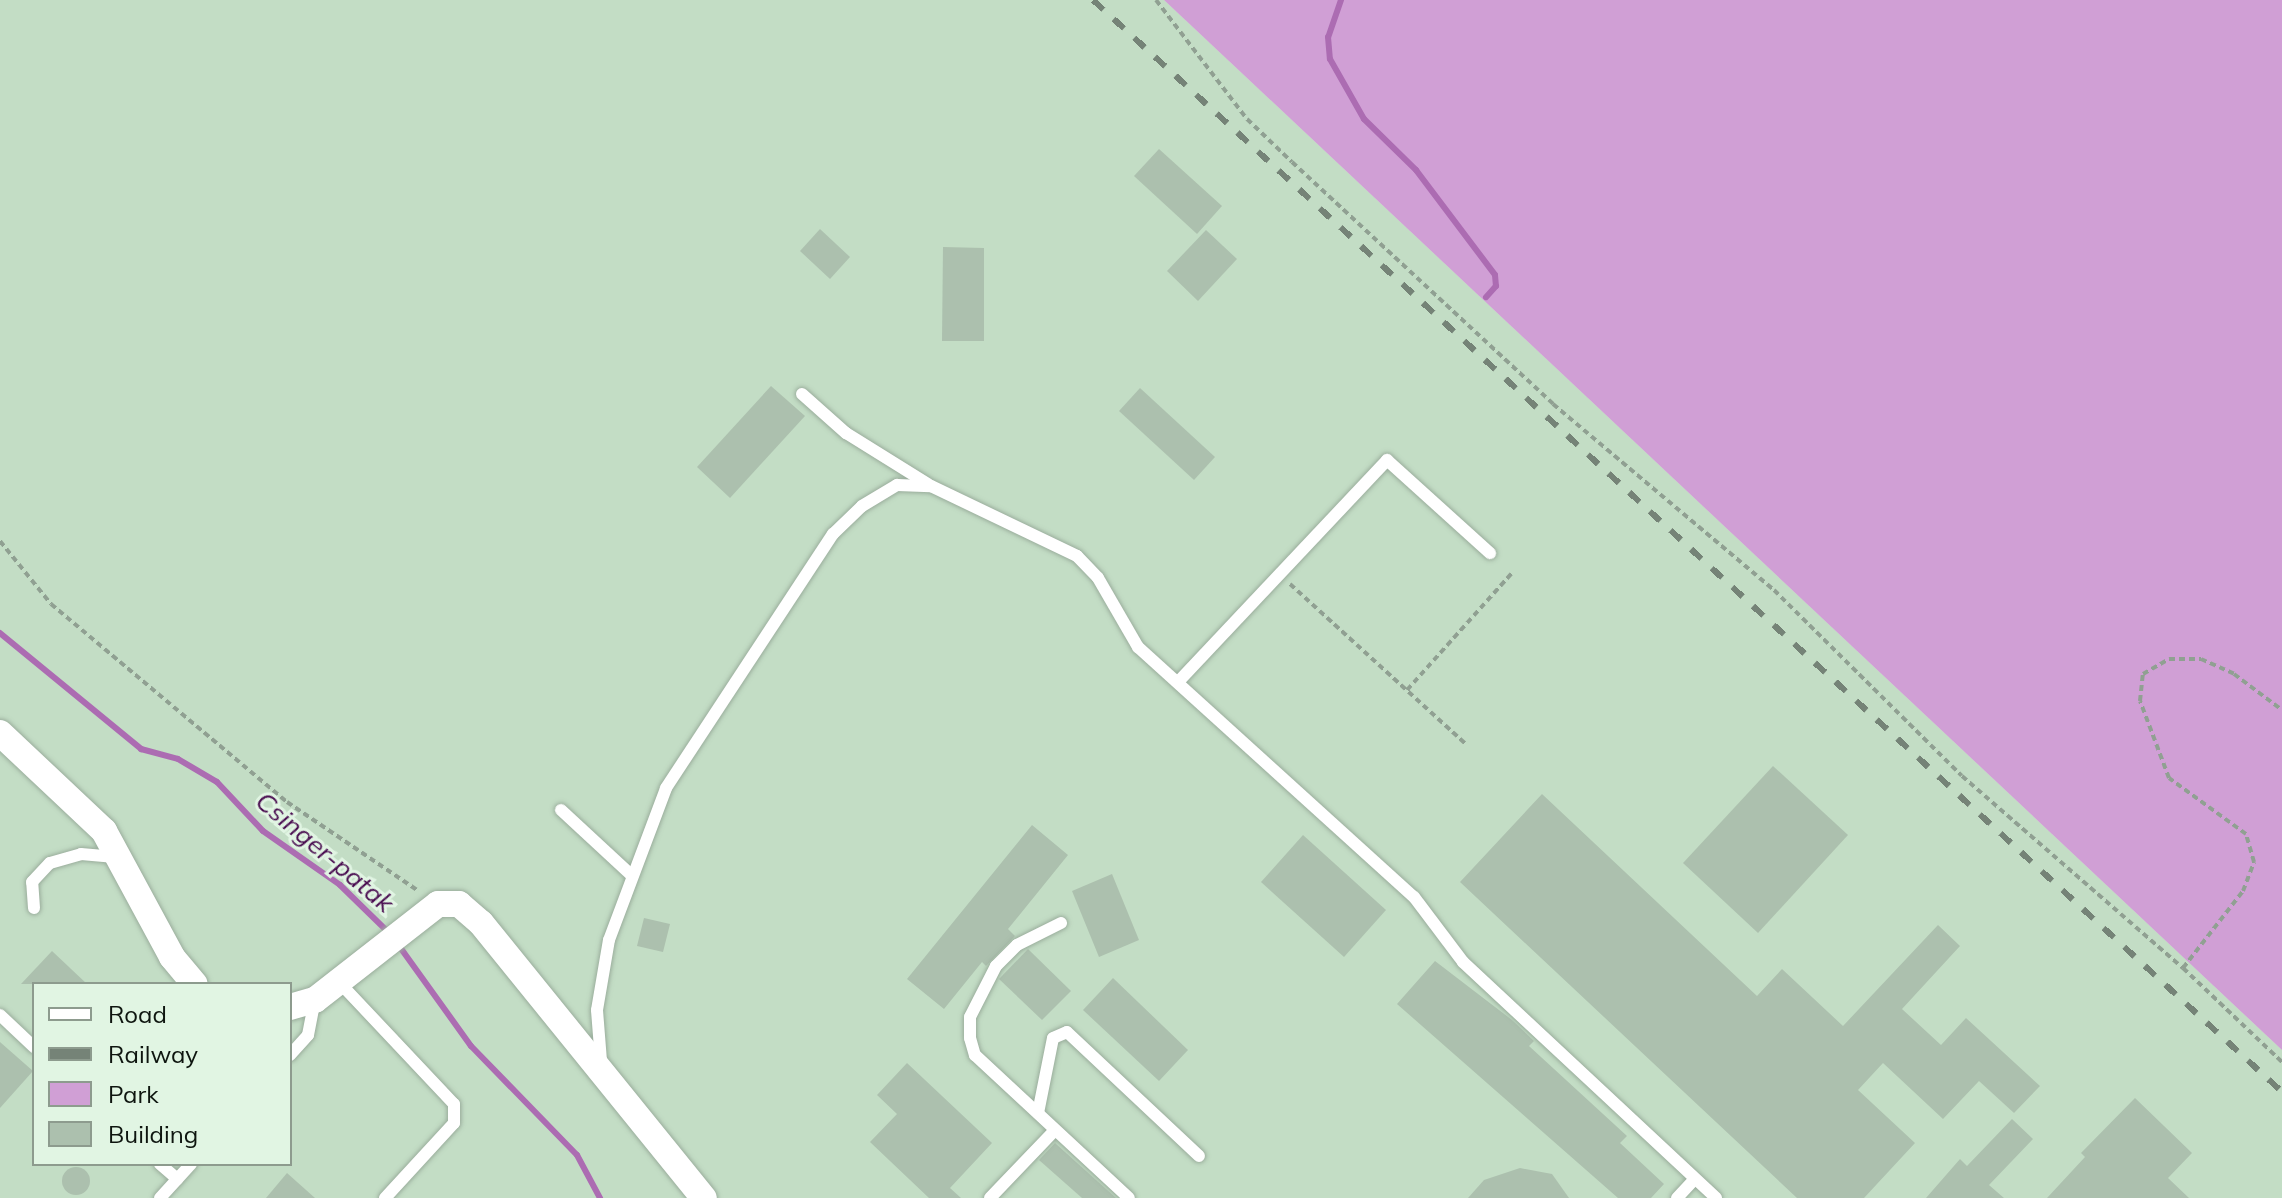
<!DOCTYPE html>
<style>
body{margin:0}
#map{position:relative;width:2282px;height:1198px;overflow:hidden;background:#d4e8d6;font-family:Mulish,sans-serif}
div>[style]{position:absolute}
.built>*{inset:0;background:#c3ddc5}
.green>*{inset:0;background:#d09fd5}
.stream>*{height:6px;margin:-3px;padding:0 3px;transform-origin:3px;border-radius:3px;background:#ac6cb2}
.building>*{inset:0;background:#acc0ae}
.round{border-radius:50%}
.path>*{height:4px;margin-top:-2px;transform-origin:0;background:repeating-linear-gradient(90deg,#90a092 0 6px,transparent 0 10px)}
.roads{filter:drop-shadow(0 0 2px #9aad9c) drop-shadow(0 0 2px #9aad9c)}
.service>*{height:12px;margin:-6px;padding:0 6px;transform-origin:6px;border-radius:6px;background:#fff}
.minor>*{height:26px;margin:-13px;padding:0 13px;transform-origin:13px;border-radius:13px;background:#fff}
.rail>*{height:6px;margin-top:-3px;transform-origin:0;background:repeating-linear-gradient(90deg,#758377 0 14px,transparent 0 28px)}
span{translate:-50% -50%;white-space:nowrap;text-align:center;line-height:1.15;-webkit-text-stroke:6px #e1f5e3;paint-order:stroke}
.water-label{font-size:26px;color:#480b4f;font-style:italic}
.legend{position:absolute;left:32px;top:982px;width:260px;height:184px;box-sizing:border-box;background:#e1f5e3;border:2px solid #8d9b8e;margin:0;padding:10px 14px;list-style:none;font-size:24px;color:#0e150f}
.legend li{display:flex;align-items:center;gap:16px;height:40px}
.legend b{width:40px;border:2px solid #8d9b8e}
</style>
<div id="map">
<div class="built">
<i style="clip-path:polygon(evenodd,0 0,1164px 0,2282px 1050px,2282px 1198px,0 1198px,0 0,34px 984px,290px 984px,290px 1164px,34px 1164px,34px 984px)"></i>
</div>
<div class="green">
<i style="clip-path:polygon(1164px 0,2282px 0,2282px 1050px)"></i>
</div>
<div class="stream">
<i style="left:1341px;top:0;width:39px;rotate:109deg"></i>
<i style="left:1328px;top:37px;width:22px;rotate:85deg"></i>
<i style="left:1330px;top:59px;width:69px;rotate:60.5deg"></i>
<i style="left:1364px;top:119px;width:73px;rotate:44.4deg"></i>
<i style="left:1416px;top:170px;width:131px;rotate:53deg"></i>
<i style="left:1495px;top:275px;width:11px;rotate:85deg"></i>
<i style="left:1496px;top:286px;width:15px;rotate:132deg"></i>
<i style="left:0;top:633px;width:183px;rotate:39.4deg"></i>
<i style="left:141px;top:749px;width:38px;rotate:15deg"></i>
<i style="left:178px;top:759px;width:45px;rotate:30.5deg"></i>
<i style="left:217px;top:782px;width:67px;rotate:46.8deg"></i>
<i style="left:263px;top:831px;width:94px;rotate:35deg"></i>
<i style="left:340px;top:885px;width:70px;rotate:44.4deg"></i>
<i style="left:397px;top:943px;width:127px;rotate:54.3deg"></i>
<i style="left:471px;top:1046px;width:152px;rotate:45.8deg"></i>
<i style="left:577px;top:1155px;width:49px;rotate:61.9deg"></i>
</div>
<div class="building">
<i style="clip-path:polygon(1159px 149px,1222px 206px,1197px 234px,1134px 176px)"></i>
<i style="clip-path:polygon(820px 229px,850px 257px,830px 279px,800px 251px)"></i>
<i style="clip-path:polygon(1206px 230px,1237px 259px,1198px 301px,1167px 271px)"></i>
<i style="clip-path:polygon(943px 247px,984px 248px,984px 341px,942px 341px)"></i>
<i style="clip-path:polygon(771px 386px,805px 416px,730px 498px,697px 467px)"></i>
<i style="clip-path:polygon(1140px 388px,1215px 457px,1194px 480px,1119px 411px)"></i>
<i style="clip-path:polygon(1773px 766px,1848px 835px,1758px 933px,1683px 863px)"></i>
<i style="clip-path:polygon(1542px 794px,1757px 996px,1782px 969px,1843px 1026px,1938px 925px,1960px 946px,1902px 1009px,1941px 1045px,1966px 1018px,2040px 1086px,2014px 1113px,1979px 1081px,1943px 1119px,1883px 1063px,1858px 1090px,1915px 1143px,1864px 1198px,1797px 1198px,1460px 882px)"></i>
<i style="clip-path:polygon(1032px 825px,1068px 855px,1008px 929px,1015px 936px,986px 966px,982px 962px,944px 1009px,907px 979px)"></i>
<i style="clip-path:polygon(1303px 835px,1386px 910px,1344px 957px,1261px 882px)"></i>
<i style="clip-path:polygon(1112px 874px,1139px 940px,1099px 957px,1072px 891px)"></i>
<i style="clip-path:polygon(644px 918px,670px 924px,663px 952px,637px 946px)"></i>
<i style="clip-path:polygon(1028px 949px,1071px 991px,1042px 1020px,999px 979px)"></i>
<i style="clip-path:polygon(52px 951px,87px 984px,21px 984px)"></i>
<i style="clip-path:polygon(1435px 961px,1512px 1020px,1534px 1041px,1529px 1046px,1627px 1136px,1620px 1143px,1664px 1184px,1651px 1198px,1618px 1198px,1397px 1004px)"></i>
<i style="clip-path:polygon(1113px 978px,1188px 1050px,1159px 1081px,1083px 1010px)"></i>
<i style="clip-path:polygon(0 1042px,33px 1071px,0 1108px)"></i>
<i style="clip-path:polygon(907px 1063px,992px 1143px,950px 1188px,961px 1198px,929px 1198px,870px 1142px,897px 1114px,877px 1095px)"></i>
<i style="clip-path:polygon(2135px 1098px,2192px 1153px,2168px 1178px,2189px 1198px,2047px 1198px,2085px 1157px,2081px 1153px)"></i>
<i style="clip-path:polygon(2012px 1119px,2033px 1139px,1989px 1185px,2004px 1198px,1926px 1198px,1960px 1159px,1967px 1166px)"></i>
<i style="clip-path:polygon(1055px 1143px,1116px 1198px,1082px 1198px,1039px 1160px)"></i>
<i class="round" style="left:62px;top:1167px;width:28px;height:28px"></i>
<i style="clip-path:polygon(1520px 1168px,1552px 1174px,1569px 1198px,1468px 1198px,1484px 1180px)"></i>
<i style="clip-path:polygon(287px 1173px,315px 1198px,266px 1198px)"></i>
</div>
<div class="path">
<i style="left:1156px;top:0;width:150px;rotate:52.6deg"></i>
<i style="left:1247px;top:119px;width:62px;rotate:43.7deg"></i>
<i style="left:1292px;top:162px;width:356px;rotate:42.8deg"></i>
<i style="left:1553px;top:404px;width:289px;rotate:40.1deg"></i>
<i style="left:1774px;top:590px;width:264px;rotate:44.7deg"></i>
<i style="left:1962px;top:776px;width:293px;rotate:41deg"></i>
<i style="left:2183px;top:968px;width:137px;rotate:43.5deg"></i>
<i style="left:0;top:541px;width:81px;rotate:51deg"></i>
<i style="left:51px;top:604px;width:308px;rotate:40deg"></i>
<i style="left:287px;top:802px;width:157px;rotate:34.1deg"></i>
<i style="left:1290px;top:584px;width:238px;rotate:42.3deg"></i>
<i style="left:1407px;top:690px;width:157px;rotate:-48.1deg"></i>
<i style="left:2183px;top:968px;width:98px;rotate:-52.1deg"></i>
<i style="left:2243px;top:891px;width:31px;rotate:-69deg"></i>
<i style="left:2254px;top:862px;width:29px;rotate:-106deg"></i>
<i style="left:2246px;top:834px;width:95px;rotate:-144deg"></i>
<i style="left:2169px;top:778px;width:82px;rotate:-110.6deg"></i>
<i style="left:2140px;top:701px;width:27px;rotate:-84deg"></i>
<i style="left:2143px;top:674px;width:30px;rotate:-30deg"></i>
<i style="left:2169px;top:659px;width:32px"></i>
<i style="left:2201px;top:659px;width:36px;rotate:24deg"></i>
<i style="left:2234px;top:674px;width:60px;rotate:36.9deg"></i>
</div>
<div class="roads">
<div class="service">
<i style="left:802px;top:394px;width:59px;rotate:41.6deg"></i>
<i style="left:846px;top:433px;width:97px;rotate:31.9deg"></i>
<i style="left:1178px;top:682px;width:305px;rotate:-46.7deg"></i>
<i style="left:1387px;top:460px;width:139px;rotate:42.1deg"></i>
<i style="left:561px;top:810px;width:94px;rotate:42.8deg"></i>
<i style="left:34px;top:908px;width:26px;rotate:-94deg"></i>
<i style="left:32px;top:882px;width:26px;rotate:-47deg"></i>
<i style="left:50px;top:863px;width:32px;rotate:-16deg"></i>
<i style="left:81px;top:854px;width:37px;rotate:5deg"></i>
<i style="left:1061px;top:923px;width:49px;rotate:153.4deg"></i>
<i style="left:1017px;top:945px;width:30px;rotate:135deg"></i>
<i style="left:996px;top:966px;width:57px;rotate:117deg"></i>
<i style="left:970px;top:1017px;width:21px;rotate:90deg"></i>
<i style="left:970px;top:1038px;width:18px;rotate:74deg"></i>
<i style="left:975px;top:1055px;width:210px;rotate:42.9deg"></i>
<i style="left:338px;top:981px;width:169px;rotate:46.7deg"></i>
<i style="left:454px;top:1104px;width:19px;rotate:90deg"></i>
<i style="left:454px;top:1123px;width:102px;rotate:132.6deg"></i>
<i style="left:0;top:1015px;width:47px;rotate:43.3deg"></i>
<i style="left:290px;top:1055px;width:27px;rotate:-48deg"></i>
<i style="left:308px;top:1035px;width:36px;rotate:-79deg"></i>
<i style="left:601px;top:1061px;width:51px;rotate:-94.5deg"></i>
<i style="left:597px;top:1010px;width:71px;rotate:-80.3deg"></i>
<i style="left:609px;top:940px;width:162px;rotate:-69.4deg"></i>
<i style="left:666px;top:788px;width:304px;rotate:-56.7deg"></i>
<i style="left:833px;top:534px;width:40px;rotate:-44deg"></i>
<i style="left:862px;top:506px;width:41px;rotate:-31deg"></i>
<i style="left:897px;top:485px;width:34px;rotate:2deg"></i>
<i style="left:931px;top:486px;width:162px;rotate:25.6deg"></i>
<i style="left:1077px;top:556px;width:30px;rotate:46deg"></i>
<i style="left:1098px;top:578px;width:80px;rotate:59.9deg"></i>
<i style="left:1138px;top:647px;width:372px;rotate:42.2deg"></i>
<i style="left:1414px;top:897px;width:81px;rotate:53deg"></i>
<i style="left:1463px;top:962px;width:346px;rotate:43deg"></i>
<i style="left:1038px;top:1113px;width:76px;rotate:-78.7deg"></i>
<i style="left:1053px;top:1038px;width:15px;rotate:-23deg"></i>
<i style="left:1067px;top:1032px;width:181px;rotate:43.2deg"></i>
<i style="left:160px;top:1164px;width:23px;rotate:41deg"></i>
<i style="left:160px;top:1198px;width:46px;rotate:-47.6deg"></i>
<i style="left:990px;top:1198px;width:94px;rotate:-46.3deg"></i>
<i style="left:1677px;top:1198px;width:26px;rotate:-47deg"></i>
</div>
<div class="minor">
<i style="left:0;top:733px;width:143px;rotate:43.3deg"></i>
<i style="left:104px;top:831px;width:143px;rotate:61.6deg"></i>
<i style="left:172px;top:957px;width:35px;rotate:50deg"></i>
<i style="left:290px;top:1007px;width:26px;rotate:-16deg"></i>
<i style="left:315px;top:1000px;width:156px;rotate:-38deg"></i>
<i style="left:438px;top:904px;width:21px"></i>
<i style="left:459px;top:904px;width:29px;rotate:41deg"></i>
<i style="left:481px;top:923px;width:354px;rotate:51deg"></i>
</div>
</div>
<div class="rail">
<i style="left:1093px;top:0;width:1614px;rotate:42.56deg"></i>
</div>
<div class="water-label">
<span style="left:325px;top:852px;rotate:40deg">Csinger-patak</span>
</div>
<ul class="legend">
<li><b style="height:10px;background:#fff"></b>Road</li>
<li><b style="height:10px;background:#758377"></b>Railway</li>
<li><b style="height:22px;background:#d09fd5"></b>Park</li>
<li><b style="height:22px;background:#acc0ae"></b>Building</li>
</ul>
</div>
